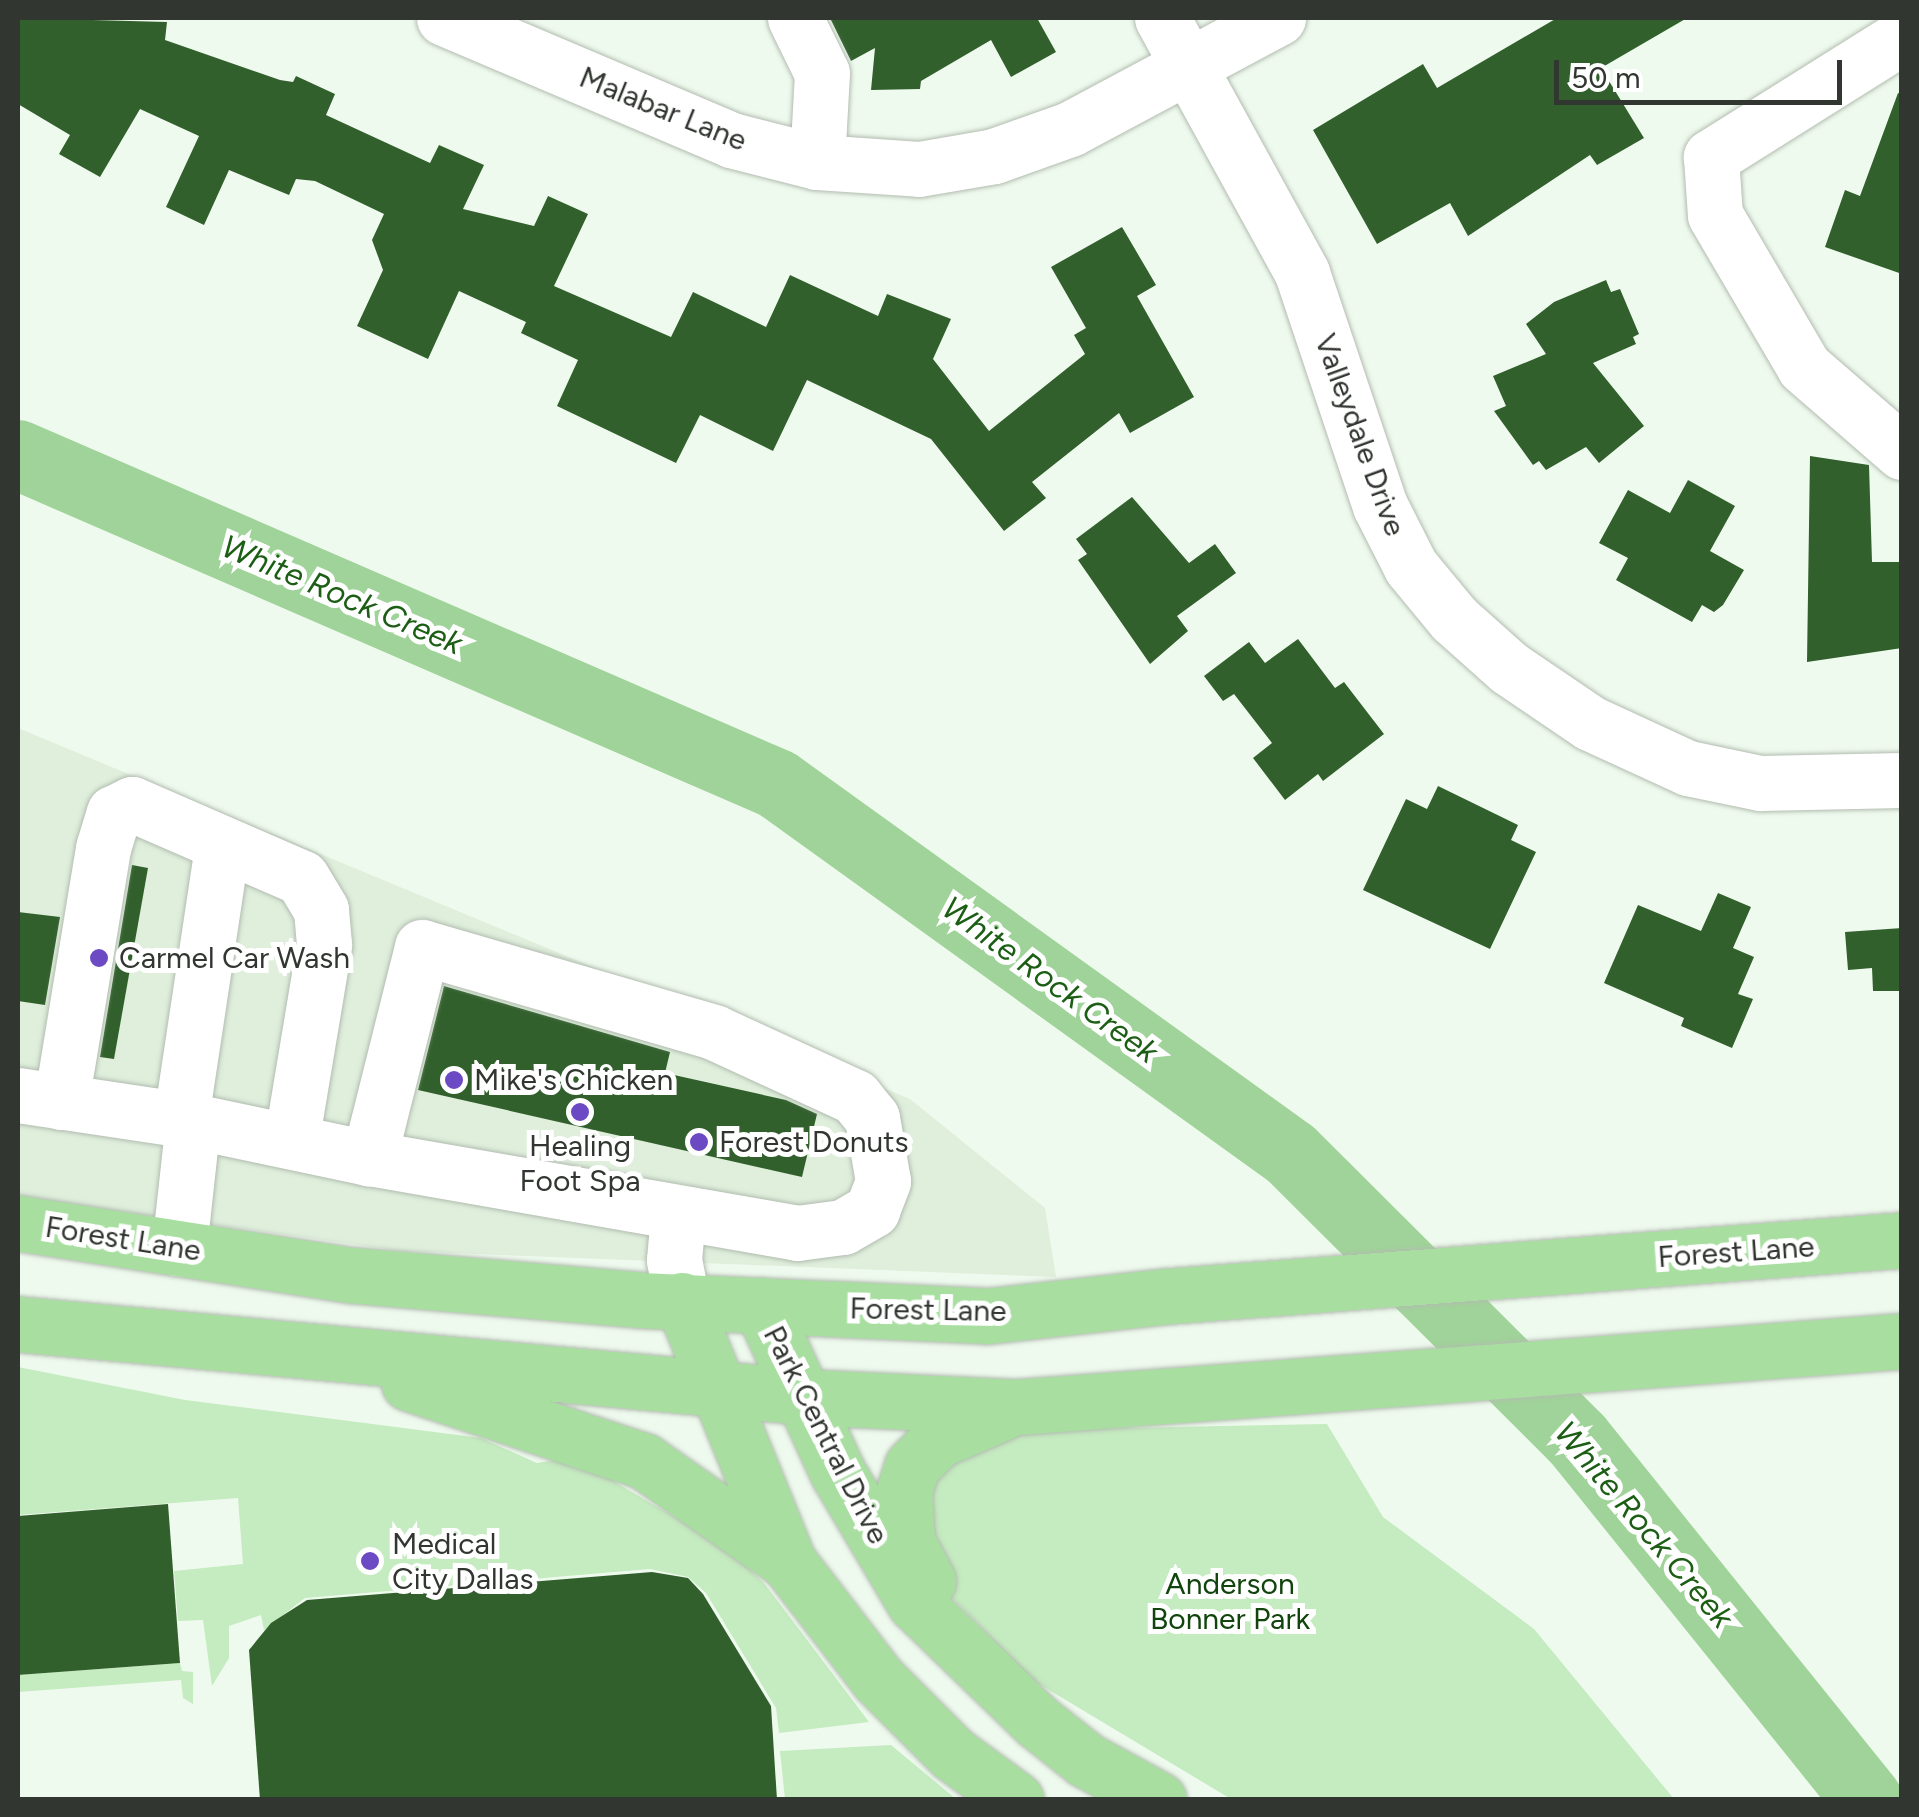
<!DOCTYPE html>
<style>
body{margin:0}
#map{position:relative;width:1919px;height:1817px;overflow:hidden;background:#effaee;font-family:Figtree,sans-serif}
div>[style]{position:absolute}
.built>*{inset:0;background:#dfefdc}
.green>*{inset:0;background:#c5ebc0}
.river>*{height:70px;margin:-35px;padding:0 35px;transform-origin:35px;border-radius:35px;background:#a0d399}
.building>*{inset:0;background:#32602d}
.roads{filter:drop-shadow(0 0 2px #b2bcb0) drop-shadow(0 0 2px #b2bcb0)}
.minor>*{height:55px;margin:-27.5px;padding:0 27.5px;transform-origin:27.5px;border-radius:27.5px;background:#fff}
.major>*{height:55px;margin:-27.5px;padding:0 27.5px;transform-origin:27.5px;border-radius:27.5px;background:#a8dfa1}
.dots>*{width:28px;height:28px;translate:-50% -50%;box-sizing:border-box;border:5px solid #fff;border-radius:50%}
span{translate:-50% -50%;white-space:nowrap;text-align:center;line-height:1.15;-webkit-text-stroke:10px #fff;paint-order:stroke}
.street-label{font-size:30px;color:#323631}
.poi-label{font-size:30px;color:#323631}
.left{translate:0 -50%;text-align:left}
.park-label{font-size:30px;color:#12440d}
.water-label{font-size:32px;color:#1b5e14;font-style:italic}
.frame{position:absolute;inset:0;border:20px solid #323631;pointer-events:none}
.scale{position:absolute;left:1554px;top:60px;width:288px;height:45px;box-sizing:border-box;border:5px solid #323631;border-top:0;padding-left:12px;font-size:30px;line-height:35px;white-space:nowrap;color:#323631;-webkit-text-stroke:8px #fff;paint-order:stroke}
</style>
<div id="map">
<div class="built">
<i style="clip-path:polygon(18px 728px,910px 1099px,1045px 1208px,1056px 1277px,402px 1251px,18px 1197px)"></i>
</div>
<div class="green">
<i style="clip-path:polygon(18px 1367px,185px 1400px,481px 1438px,537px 1463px,564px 1459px,591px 1468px,726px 1547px,764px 1583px,869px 1722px,779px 1733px,776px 1708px,706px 1593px,688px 1577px,650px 1569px,305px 1598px,264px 1630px,261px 1615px,229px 1626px,229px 1658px,212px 1686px,203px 1620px,178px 1621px,174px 1571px,243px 1564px,238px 1498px,18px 1515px)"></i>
<i style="clip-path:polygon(1327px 1424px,1383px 1517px,1534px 1629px,1674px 1799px,1231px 1799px,1034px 1681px,949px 1595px,918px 1491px,934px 1466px,1022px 1430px)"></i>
<i style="clip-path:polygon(180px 1663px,182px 1671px,193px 1672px,193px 1704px,183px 1698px,181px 1680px,18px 1692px,18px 1675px)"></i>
<i style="clip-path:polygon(891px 1745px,956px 1799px,785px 1799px,780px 1751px)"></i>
</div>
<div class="river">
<i style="left:18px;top:455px;width:827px;rotate:23.44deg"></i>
<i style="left:777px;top:784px;width:633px;rotate:35.75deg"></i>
<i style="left:1291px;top:1154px;width:405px;rotate:44.9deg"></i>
<i style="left:1578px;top:1440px;width:462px;rotate:51.2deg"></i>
</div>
<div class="building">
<i style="clip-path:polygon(18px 18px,167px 22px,165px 40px,280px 80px,293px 82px,296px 76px,335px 94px,326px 115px,430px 163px,439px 145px,484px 165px,463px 209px,534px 226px,548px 196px,588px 214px,554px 286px,671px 337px,693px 292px,766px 327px,790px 275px,878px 316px,887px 294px,951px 319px,933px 359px,989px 431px,1085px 354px,1074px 335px,1086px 328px,1051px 267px,1122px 227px,1156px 285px,1137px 296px,1194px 397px,1130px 433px,1119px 413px,1032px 482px,1046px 498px,1004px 531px,931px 439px,807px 380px,773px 451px,700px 415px,676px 463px,557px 406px,578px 360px,521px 333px,526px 322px,459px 291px,428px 359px,357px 326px,383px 270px,372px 240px,384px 214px,315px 181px,296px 179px,289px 195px,229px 170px,204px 225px,166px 207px,199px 136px,140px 109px,100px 177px,59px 154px,70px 135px,18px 104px)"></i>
<i style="clip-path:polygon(830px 18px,1037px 18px,1056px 52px,1011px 77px,991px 40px,921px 81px,920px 89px,871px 90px,875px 48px,851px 61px)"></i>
<i style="clip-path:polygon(1557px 18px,1687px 18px,1601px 68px,1644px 138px,1597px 165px,1590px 155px,1468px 236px,1450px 203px,1377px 244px,1313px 130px,1423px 64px,1437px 88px)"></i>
<i style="clip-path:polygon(1898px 93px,1902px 94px,1902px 274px,1825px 247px,1845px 190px,1860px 196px)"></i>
<i style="clip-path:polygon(1606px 280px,1611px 292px,1620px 289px,1639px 334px,1633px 337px,1636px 344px,1593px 363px,1644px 426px,1599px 463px,1586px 447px,1546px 470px,1539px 461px,1533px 465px,1494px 411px,1506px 406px,1493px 376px,1546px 354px,1526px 324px,1554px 302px)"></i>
<i style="clip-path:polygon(1810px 456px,1869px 465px,1872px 562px,1902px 562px,1902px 648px,1807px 662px)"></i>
<i style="clip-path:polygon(1688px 480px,1735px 506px,1710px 551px,1744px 570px,1723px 605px,1714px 612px,1702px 605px,1692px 622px,1616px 580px,1628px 558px,1599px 543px,1628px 490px,1670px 513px)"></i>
<i style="clip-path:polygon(1132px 497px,1189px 563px,1215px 544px,1236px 573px,1177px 616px,1188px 631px,1150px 664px,1078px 560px,1087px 554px,1076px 539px)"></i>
<i style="clip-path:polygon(1298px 639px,1335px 688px,1344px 682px,1384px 734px,1323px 781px,1318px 774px,1285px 800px,1253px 758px,1272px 743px,1234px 694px,1223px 701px,1204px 676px,1249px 642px,1265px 663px)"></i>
<i style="clip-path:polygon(1438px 786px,1518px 825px,1511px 840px,1536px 852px,1490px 949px,1363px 890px,1406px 799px,1427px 809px)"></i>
<i style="clip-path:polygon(132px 865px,148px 868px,114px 1059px,100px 1057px)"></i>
<i style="clip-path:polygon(1718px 893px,1751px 907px,1733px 948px,1754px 957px,1738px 994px,1753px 999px,1732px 1048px,1681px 1026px,1684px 1018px,1604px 983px,1638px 905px,1701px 931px)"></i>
<i style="clip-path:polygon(18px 912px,60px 917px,45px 1005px,18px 1001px)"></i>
<i style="clip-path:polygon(1902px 928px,1902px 991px,1873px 991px,1872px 968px,1848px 970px,1845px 932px)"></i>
<i style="clip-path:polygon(444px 986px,670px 1052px,665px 1073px,786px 1100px,817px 1114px,802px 1177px,418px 1090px)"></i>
<i style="clip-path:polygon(168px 1504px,180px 1663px,18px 1675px,18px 1516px)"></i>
<i style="clip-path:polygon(652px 1572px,688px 1578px,703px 1594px,771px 1706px,777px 1800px,260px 1800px,249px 1650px,271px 1623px,307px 1600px)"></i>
</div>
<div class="roads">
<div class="minor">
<i style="left:444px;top:18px;width:312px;rotate:23deg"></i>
<i style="left:731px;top:140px;width:89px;rotate:14.3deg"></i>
<i style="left:817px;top:162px;width:102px;rotate:3.9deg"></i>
<i style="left:919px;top:169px;width:76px;rotate:-9.8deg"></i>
<i style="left:994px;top:156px;width:81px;rotate:-19.6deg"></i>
<i style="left:1070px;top:129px;width:236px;rotate:-28.1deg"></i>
<i style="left:795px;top:18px;width:61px;rotate:63.9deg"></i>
<i style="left:822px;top:73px;width:89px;rotate:93.2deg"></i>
<i style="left:1162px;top:18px;width:291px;rotate:61.2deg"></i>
<i style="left:1302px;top:273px;width:246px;rotate:71.5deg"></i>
<i style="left:1380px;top:506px;width:68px;rotate:63.1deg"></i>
<i style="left:1411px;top:567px;width:67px;rotate:50.4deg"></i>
<i style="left:1454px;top:619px;width:74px;rotate:41.7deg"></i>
<i style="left:1509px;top:668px;width:98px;rotate:34.2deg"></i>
<i style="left:1590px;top:723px;width:108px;rotate:24.7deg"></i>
<i style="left:1688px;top:768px;width:74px;rotate:11.8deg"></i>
<i style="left:1760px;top:783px;width:142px;rotate:-1.2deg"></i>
<i style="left:1902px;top:37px;width:226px;rotate:147.9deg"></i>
<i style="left:1711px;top:157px;width:58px;rotate:86.1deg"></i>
<i style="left:1715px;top:215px;width:176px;rotate:59.6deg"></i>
<i style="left:1804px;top:367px;width:130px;rotate:40.9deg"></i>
<i style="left:18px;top:1095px;width:177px;rotate:8.5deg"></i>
<i style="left:193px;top:1121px;width:128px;rotate:96.3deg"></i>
<i style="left:61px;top:1102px;width:257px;rotate:-80.6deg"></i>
<i style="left:103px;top:848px;width:37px;rotate:-73deg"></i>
<i style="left:114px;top:813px;width:20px;rotate:-27deg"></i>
<i style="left:132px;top:804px;width:185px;rotate:23.5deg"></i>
<i style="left:302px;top:878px;width:37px;rotate:59deg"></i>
<i style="left:321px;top:910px;width:35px;rotate:85deg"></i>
<i style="left:324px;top:945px;width:195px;rotate:99.5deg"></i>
<i style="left:181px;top:1118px;width:274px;rotate:-81.4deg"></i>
<i style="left:193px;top:1121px;width:180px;rotate:11.9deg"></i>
<i style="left:369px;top:1158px;width:435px;rotate:9.9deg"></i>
<i style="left:797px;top:1233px;width:46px;rotate:-7.4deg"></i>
<i style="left:843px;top:1227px;width:34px;rotate:-30deg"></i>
<i style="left:872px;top:1210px;width:31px;rotate:-69deg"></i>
<i style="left:883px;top:1181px;width:64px;rotate:-99.9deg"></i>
<i style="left:872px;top:1118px;width:27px;rotate:-129deg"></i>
<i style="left:855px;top:1097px;width:155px;rotate:-155.3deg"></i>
<i style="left:714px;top:1032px;width:304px;rotate:-163.8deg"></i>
<i style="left:422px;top:947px;width:218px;rotate:104.1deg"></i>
<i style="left:678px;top:1215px;width:45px;rotate:95.1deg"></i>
<i style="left:674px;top:1260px;width:41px;rotate:78.7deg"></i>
</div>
<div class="major">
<i style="left:18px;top:1223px;width:337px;rotate:8.9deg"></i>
<i style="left:351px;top:1275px;width:290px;rotate:4.9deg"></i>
<i style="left:640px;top:1300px;width:347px;rotate:2.6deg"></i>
<i style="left:987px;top:1316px;width:183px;rotate:-6.3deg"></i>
<i style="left:1169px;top:1296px;width:735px;rotate:-4.37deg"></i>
<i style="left:682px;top:1300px;width:284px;rotate:67.9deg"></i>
<i style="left:789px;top:1563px;width:146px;rotate:52.5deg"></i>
<i style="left:878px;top:1679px;width:106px;rotate:45deg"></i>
<i style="left:953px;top:1754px;width:78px;rotate:36.1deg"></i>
<i style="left:761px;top:1305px;width:185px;rotate:65.4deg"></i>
<i style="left:838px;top:1473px;width:151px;rotate:59.4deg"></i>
<i style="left:915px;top:1603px;width:171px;rotate:44.1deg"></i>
<i style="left:1038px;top:1722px;width:61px;rotate:38.4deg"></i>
<i style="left:1086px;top:1760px;width:83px;rotate:28.7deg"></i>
<i style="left:18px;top:1324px;width:791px;rotate:5.29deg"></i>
<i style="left:806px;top:1397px;width:210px;rotate:2.7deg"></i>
<i style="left:1016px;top:1407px;width:888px;rotate:-4.26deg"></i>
<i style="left:409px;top:1383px;width:248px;rotate:18.4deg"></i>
<i style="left:644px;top:1461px;width:176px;rotate:35deg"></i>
<i style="left:928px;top:1581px;width:44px;rotate:-118.3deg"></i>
<i style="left:907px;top:1542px;width:51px;rotate:-93.4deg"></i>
<i style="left:904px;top:1491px;width:26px;rotate:-72deg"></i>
<i style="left:912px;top:1466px;width:37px;rotate:-45deg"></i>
<i style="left:938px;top:1440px;width:71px;rotate:-23.3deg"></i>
</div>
</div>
<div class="dots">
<i style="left:99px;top:958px;background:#6c4ac3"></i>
<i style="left:454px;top:1080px;background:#6c4ac3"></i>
<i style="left:580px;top:1112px;background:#6c4ac3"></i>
<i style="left:699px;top:1142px;background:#6c4ac3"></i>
<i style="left:370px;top:1561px;background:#6c4ac3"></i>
</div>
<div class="street-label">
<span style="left:663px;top:109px;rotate:22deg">Malabar Lane</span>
<span style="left:1360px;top:435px;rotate:70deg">Valleydale Drive</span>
<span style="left:123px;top:1239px;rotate:9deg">Forest Lane</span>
<span style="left:1736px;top:1252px;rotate:-4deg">Forest Lane</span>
<span style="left:928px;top:1310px;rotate:1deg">Forest Lane</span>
<span style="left:826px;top:1435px;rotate:63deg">Park Central Drive</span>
</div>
<div class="poi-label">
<span class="left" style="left:119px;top:958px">Carmel Car Wash</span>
<span class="left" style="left:474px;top:1080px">Mike's Chicken</span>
<span class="left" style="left:719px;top:1142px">Forest Donuts</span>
<span style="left:580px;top:1163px">Healing<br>Foot Spa</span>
<span class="left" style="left:392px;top:1561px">Medical<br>City Dallas</span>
</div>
<div class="park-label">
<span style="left:1230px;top:1601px">Anderson<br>Bonner Park</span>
</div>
<div class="water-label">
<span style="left:342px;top:595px;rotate:23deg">White Rock Creek</span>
<span style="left:1050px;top:980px;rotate:36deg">White Rock Creek</span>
<span style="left:1644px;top:1525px;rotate:50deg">White Rock Creek</span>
</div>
<div class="frame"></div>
<div class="scale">50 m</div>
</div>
